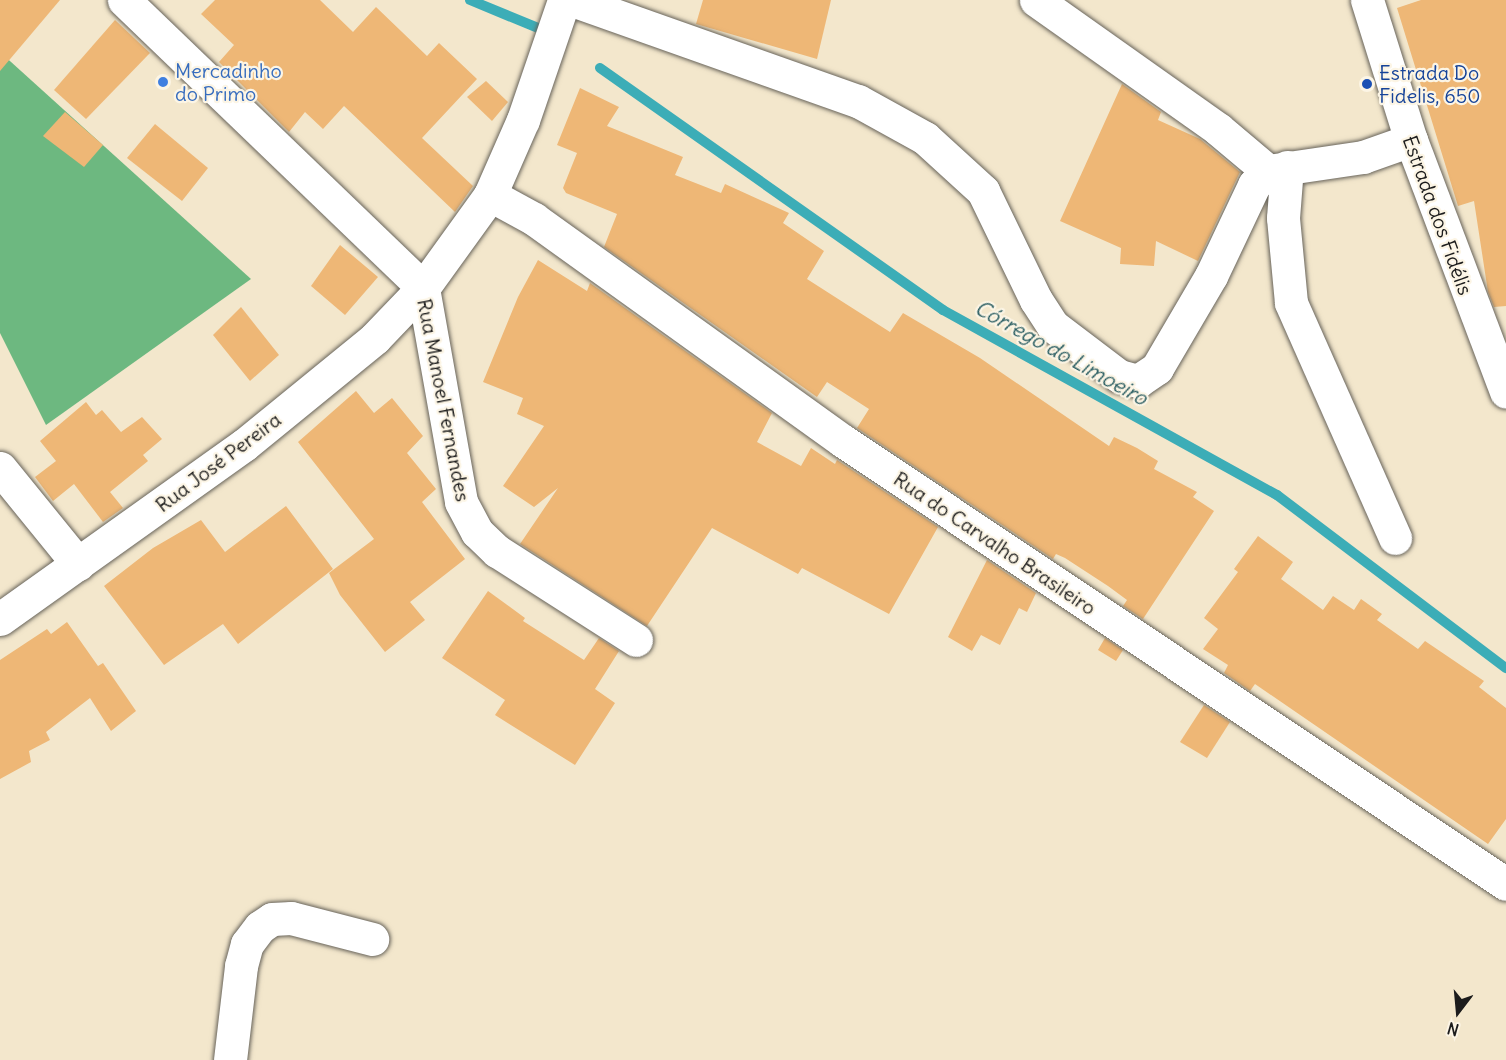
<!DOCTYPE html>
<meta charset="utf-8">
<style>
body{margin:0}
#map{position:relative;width:1506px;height:1060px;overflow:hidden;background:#f3e7cc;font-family:Delius,sans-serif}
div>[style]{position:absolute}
.forest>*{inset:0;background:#6db880}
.stream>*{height:10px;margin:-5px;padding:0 5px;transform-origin:5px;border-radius:5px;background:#3cadb7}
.building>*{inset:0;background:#eeb776}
.roads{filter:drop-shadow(0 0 2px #67635a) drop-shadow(0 0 2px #67635a)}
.minor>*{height:33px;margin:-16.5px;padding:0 16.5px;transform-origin:16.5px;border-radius:16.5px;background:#fff}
.dots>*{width:16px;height:16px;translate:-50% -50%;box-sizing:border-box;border:3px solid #fcf5e5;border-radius:50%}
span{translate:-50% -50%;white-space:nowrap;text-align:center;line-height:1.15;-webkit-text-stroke:4.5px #fcf5e5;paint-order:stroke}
.shop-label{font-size:20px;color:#366cbe}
.left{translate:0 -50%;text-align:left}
.transit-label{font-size:20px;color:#164399}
.street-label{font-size:20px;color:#1c1c1c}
.water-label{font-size:21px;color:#2a5d62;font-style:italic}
.north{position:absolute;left:1428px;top:982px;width:60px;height:60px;-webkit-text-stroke:4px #fcf5e5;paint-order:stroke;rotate:196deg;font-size:16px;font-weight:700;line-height:24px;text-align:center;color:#1c1c1c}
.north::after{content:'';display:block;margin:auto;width:21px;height:27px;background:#1c1c1c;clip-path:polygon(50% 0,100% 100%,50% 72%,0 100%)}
</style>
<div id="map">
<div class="forest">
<i style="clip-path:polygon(0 52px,251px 279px,46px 425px,0 333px)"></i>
</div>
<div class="stream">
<i style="left:470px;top:0;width:74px;rotate:22.4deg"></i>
<i style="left:600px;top:68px;width:420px;rotate:35.2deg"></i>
<i style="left:943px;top:310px;width:382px;rotate:29deg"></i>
<i style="left:1277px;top:495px;width:287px;rotate:37.1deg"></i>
</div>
<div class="building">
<i style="clip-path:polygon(0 0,60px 0,0 71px)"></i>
<i style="clip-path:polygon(215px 0,320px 0,353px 32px,376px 7px,427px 56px,439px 43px,477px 79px,422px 138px,473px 186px,455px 212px,344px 106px,323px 129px,305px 112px,289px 132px,219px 62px,234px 45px,201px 14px)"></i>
<i style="clip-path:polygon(703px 0,831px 0,817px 59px,696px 24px)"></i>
<i style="clip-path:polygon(1421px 0,1506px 0,1506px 306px,1494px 307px,1488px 292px,1474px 201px,1458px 206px,1397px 8px)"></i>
<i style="clip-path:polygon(115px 20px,150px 53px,86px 119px,54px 90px)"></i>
<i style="clip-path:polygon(486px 81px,508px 102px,492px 121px,467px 97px)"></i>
<i style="clip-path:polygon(1122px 84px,1161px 112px,1158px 120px,1200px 139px,1240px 172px,1198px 261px,1156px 241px,1154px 266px,1120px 264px,1121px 248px,1060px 221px)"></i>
<i style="clip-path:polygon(580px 88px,619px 107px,607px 126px,683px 157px,675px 175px,721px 193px,725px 184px,789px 213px,783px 223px,824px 251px,807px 279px,846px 304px,890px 332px,903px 313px,980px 358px,1109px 446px,1114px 437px,1137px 448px,1158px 461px,1154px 469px,1197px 492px,1193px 497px,1214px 511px,1143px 619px,1123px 606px,1127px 600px,1108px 586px,1065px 558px,1056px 554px,1053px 559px,857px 428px,869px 409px,827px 382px,817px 397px,604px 247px,617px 214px,566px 193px,563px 188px,577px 153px,557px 145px)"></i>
<i style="clip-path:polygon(65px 112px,103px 145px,84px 167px,43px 136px)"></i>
<i style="clip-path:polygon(155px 124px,208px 168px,182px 201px,127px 158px)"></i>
<i style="clip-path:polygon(340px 245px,378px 277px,345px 315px,311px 286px)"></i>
<i style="clip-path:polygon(538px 260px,587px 291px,590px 283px,772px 413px,757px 442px,801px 466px,811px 448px,835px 464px,837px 460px,938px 527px,889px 614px,802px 568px,798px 574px,712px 528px,647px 626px,520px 544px,558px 488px,534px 507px,503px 486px,544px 426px,517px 414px,523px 398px,483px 382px,518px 297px)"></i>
<i style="clip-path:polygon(241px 307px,279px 355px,250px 381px,213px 335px)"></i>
<i style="clip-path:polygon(356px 391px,374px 413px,392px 398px,423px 436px,407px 453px,436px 489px,422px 502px,465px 559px,410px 602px,425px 620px,385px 652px,340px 595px,329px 573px,374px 539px,298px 442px)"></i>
<i style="clip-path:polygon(86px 402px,96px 415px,102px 410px,121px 432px,142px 417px,162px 439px,143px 455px,148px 461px,110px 492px,123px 508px,103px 522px,74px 484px,53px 501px,35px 477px,56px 461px,40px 441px)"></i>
<i style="clip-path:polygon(286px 506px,333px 569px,238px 644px,223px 624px,164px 665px,104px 586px,153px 548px,201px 520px,225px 552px)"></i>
<i style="clip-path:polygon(1258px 536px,1293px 562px,1281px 579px,1323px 610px,1333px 596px,1354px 610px,1361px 599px,1382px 614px,1377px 620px,1418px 649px,1425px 641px,1484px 681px,1479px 687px,1506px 708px,1506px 819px,1488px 844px,1255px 684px,1250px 691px,1224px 673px,1228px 665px,1203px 649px,1218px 629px,1204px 618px,1238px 572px,1234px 569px)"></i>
<i style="clip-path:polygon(987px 560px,1036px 593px,1027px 612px,1019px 608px,1000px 645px,981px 635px,972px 651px,948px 637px)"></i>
<i style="clip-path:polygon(488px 591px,525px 618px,523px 621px,584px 660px,599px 638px,619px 651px,595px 689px,615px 703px,575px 765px,495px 715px,505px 700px,442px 658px)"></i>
<i style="clip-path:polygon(67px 622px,98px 666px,103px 663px,136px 711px,111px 731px,90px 698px,46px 732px,50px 740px,29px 751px,31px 762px,0 779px,0 660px,47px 629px,51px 634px)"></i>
<i style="clip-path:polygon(1105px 638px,1123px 650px,1116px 661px,1098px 650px)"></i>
<i style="clip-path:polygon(1204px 705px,1230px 722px,1207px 758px,1180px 742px)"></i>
</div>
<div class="roads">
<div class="minor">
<i style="left:124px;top:0;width:415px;rotate:43.9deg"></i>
<i style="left:572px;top:0;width:303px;rotate:19.5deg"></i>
<i style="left:858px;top:101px;width:77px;rotate:28.9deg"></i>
<i style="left:925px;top:138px;width:79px;rotate:42.4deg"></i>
<i style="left:983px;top:191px;width:121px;rotate:64.1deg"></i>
<i style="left:1036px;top:300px;width:31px;rotate:57deg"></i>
<i style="left:1053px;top:326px;width:83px;rotate:37.1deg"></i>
<i style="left:1119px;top:376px;width:20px;rotate:15deg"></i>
<i style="left:1138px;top:381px;width:23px;rotate:-34deg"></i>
<i style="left:1157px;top:368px;width:107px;rotate:-59.6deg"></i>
<i style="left:1211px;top:276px;width:101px;rotate:-64.7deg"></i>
<i style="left:1254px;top:185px;width:20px;rotate:-45deg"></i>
<i style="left:1268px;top:171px;width:96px;rotate:-8.4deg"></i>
<i style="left:1363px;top:157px;width:51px;rotate:-19.5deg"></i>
<i style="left:1036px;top:0;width:223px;rotate:35.3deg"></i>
<i style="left:1218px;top:129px;width:65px;rotate:40deg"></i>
<i style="left:1367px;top:0;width:147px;rotate:72.6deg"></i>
<i style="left:1411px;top:140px;width:269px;rotate:69.3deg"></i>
<i style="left:1287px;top:167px;width:51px;rotate:94.5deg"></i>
<i style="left:1283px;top:218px;width:85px;rotate:84.6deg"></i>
<i style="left:1291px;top:303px;width:257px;rotate:66.1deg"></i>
<i style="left:490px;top:195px;width:50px;rotate:28.6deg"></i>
<i style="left:534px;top:219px;width:380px;rotate:35.7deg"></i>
<i style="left:843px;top:441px;width:797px;rotate:33.75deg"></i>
<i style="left:423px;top:288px;width:217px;rotate:79.9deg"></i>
<i style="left:461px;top:502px;width:34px;rotate:62deg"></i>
<i style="left:477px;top:532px;width:28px;rotate:44deg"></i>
<i style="left:497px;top:551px;width:165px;rotate:32.6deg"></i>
<i style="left:0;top:468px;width:124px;rotate:50.9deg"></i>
<i style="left:0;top:619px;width:300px;rotate:-35.5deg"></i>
<i style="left:244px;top:445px;width:169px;rotate:-39.2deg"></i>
<i style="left:375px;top:338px;width:69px;rotate:-46.2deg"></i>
<i style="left:423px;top:288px;width:115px;rotate:-54.2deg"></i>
<i style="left:490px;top:195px;width:82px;rotate:-66.3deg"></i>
<i style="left:523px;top:120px;width:127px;rotate:-71.1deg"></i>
<i style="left:230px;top:1060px;width:95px;rotate:-83.3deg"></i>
<i style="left:241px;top:966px;width:23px;rotate:-75deg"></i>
<i style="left:247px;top:944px;width:21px;rotate:-53deg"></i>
<i style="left:260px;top:927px;width:14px;rotate:-34deg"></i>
<i style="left:272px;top:919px;width:19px;rotate:-3deg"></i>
<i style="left:291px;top:918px;width:84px;rotate:14.5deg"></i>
</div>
</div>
<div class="dots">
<i style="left:163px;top:82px;background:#3f7fe0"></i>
<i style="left:1367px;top:84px;background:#1a4fb4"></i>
</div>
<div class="shop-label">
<span class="left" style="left:175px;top:82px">Mercadinho<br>do Primo</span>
</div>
<div class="transit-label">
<span class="left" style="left:1379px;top:84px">Estrada Do<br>Fidelis, 650</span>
</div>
<div class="street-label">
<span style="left:1438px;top:215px;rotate:70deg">Estrada dos Fidélis</span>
<span style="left:444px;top:400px;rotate:79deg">Rua Manoel Fernandes</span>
<span style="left:218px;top:462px;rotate:-37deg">Rua José Pereira</span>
<span style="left:995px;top:543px;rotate:34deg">Rua do Carvalho Brasileiro</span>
</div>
<div class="water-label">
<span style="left:1061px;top:353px;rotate:29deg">Córrego do Limoeiro</span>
</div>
<div class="north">N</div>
</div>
